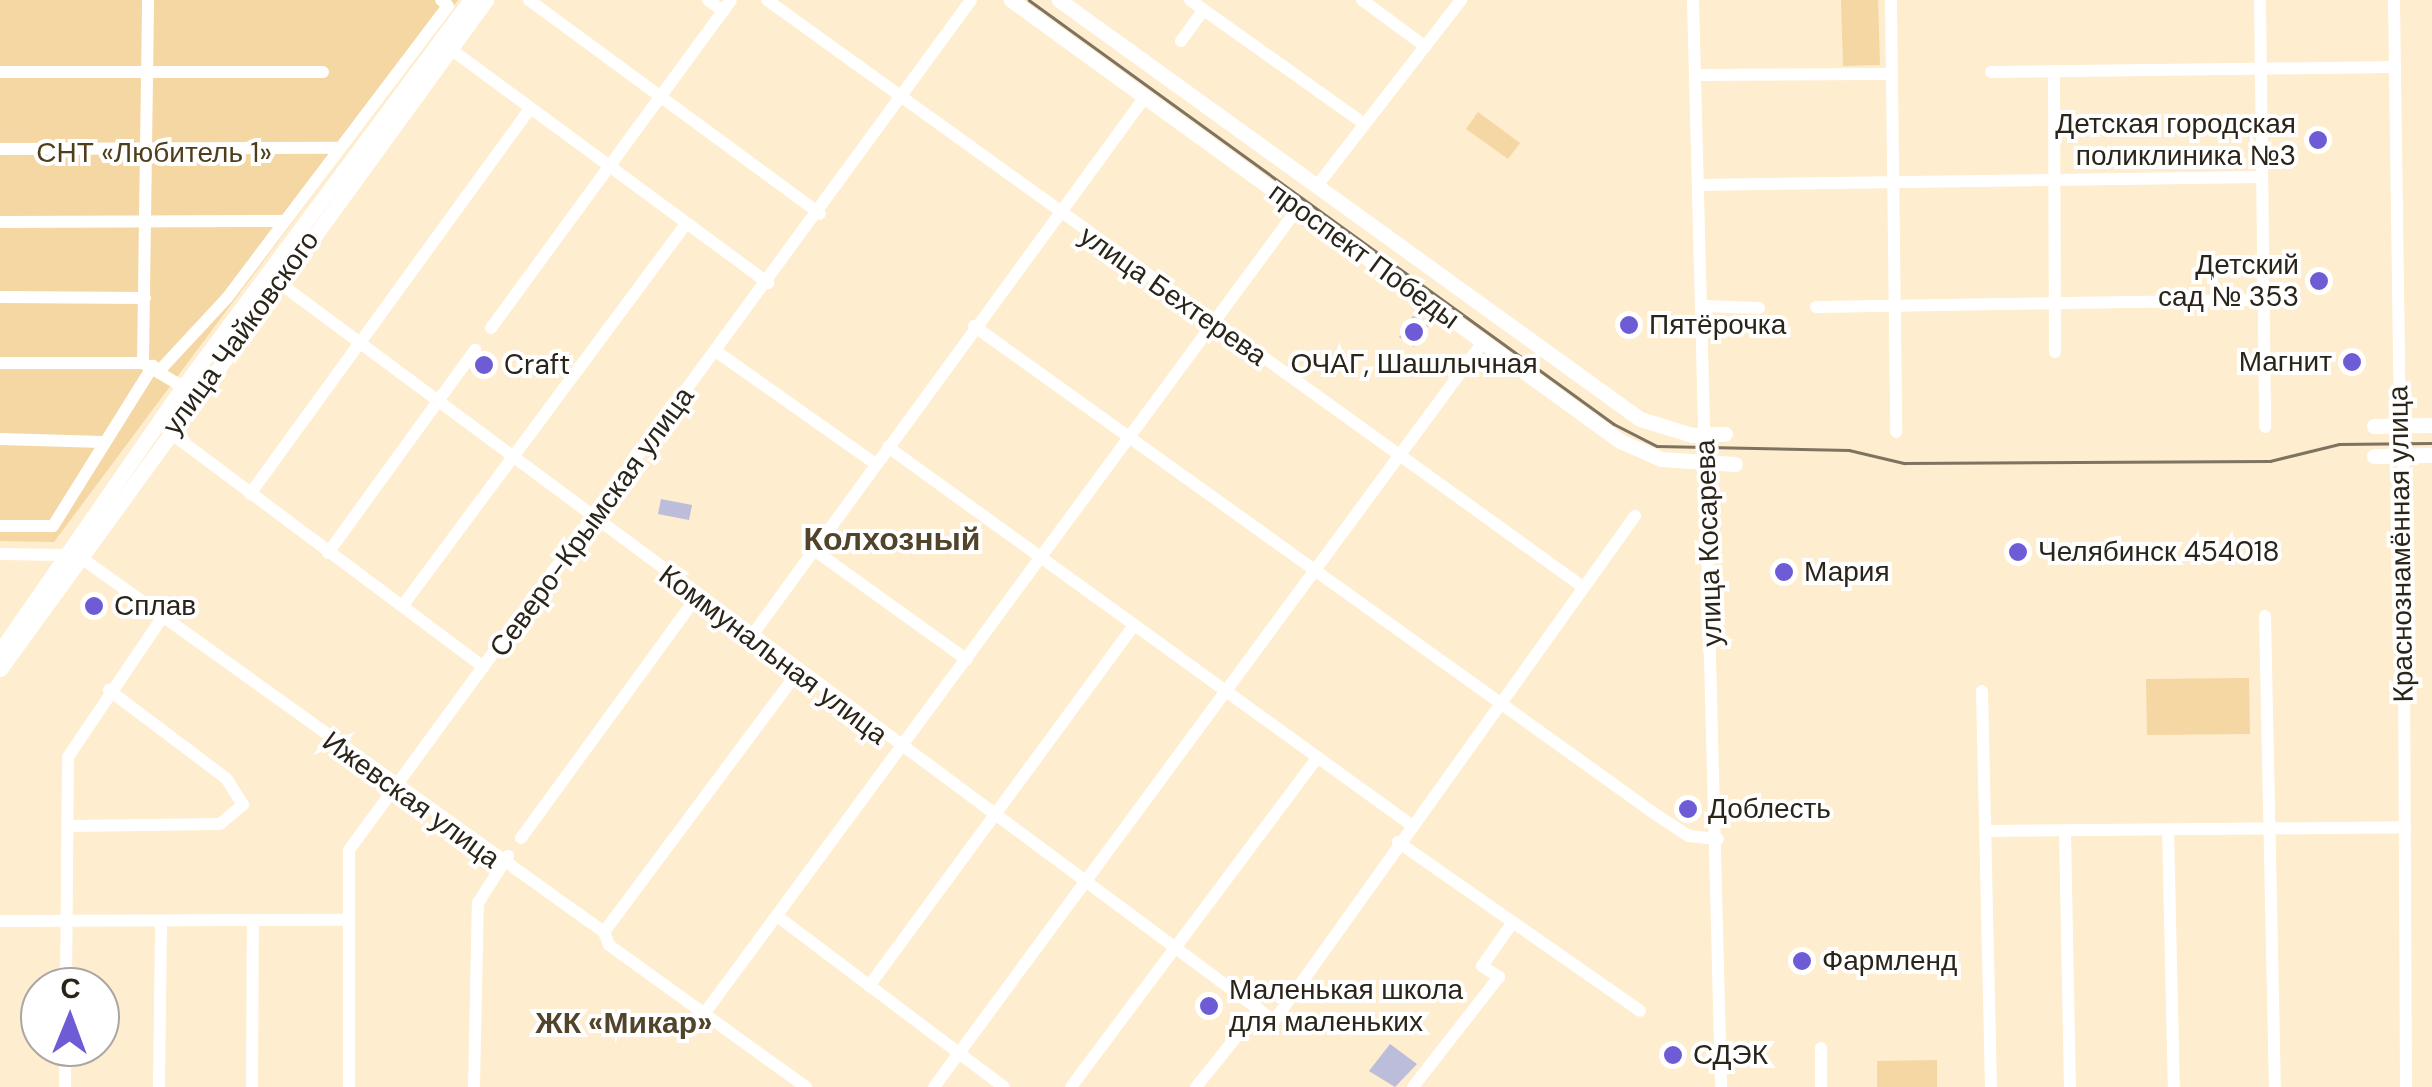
<!DOCTYPE html>
<meta charset="utf-8">
<style>
body{margin:0}
#map{position:relative;width:2432px;height:1087px;overflow:hidden;background:#feedce;font-family:"DM Sans",sans-serif}
div>[style]{position:absolute}
.green>*{inset:0;background:#f4d7a3}
.building>*{inset:0;background:#bcbcdb}
.minor>*{height:12px;margin:-6px;padding:0 6px;transform-origin:6px;border-radius:6px;background:#fff}
.major>*{height:15px;margin:-7.5px;padding:0 7.5px;transform-origin:7.5px;border-radius:7.5px;background:#fff}
.tram>*{height:2.5px;margin:-1.25px;padding:0 1.25px;transform-origin:1.25px;border-radius:1.25px;background:#7e7360}
.dots>*{width:28px;height:28px;translate:-50% -50%;box-sizing:border-box;border:5px solid #fff;border-radius:50%}
span{translate:-50% -50%;white-space:nowrap;text-align:center;line-height:1.15;-webkit-text-stroke:8px #fff;paint-order:stroke}
.poi-label{font-size:28px;color:#2b2419}
.right{translate:-100% -50%;text-align:right}
.left{translate:0 -50%;text-align:left}
.park-label{font-size:28px;color:#503e1b}
.street-label{font-size:28px;color:#2b2419}
.neighbourhood-label{font-size:30px;color:#52442b;font-weight:700}
.quarter-label{font-size:32px;color:#52442b;font-weight:700}
.north{position:absolute;left:20px;top:967px;width:100px;height:100px;box-sizing:border-box;background:#fff;border:2px solid #aaa7a3;border-radius:50%;rotate:1deg;font-size:28px;font-weight:700;line-height:40px;text-align:center;color:#2b2419}
.north::after{content:'';display:block;margin:auto;width:35px;height:45px;background:#6d5cd6;clip-path:polygon(50% 0,100% 100%,50% 72%,0 100%)}
</style>
<div id="map">
<div class="green">
<i style="clip-path:polygon(0 0,458px 0,54px 542px,0 541px)"></i>
<i style="clip-path:polygon(1841px 0,1878px 0,1880px 65px,1843px 66px)"></i>
<i style="clip-path:polygon(1478px 112px,1520px 143px,1508px 159px,1466px 129px)"></i>
<i style="clip-path:polygon(2249px 678px,2250px 734px,2147px 735px,2146px 679px)"></i>
<i style="clip-path:polygon(1937px 1060px,1937px 1087px,1877px 1087px,1877px 1061px)"></i>
</div>
<div class="building">
<i style="clip-path:polygon(1413px 316px,1428px 326px,1414px 347px,1399px 337px)"></i>
<i style="clip-path:polygon(661px 499px,692px 505px,689px 520px,658px 514px)"></i>
<i style="clip-path:polygon(1390px 1044px,1417px 1064px,1395px 1087px,1369px 1071px)"></i>
</div>
<div class="minor">
<i style="left:529px;top:0;width:361px;rotate:36.3deg"></i>
<i style="left:708px;top:0;width:19px;rotate:36deg"></i>
<i style="left:767px;top:0;width:1005px;rotate:35.73deg"></i>
<i style="left:1190px;top:0;width:212px;rotate:35.4deg"></i>
<i style="left:1362px;top:0;width:79px;rotate:36.3deg"></i>
<i style="left:1693px;top:0;width:1087px;rotate:88.52deg"></i>
<i style="left:1891px;top:0;width:432px;rotate:89.3deg"></i>
<i style="left:2260px;top:0;width:427px;rotate:89.3deg"></i>
<i style="left:2394px;top:0;width:425px;rotate:89.2deg"></i>
<i style="left:1181px;top:41px;width:36px;rotate:-54deg"></i>
<i style="left:452px;top:50px;width:393px;rotate:36.4deg"></i>
<i style="left:2054px;top:71px;width:281px;rotate:89.8deg"></i>
<i style="left:0;top:72px;width:323px"></i>
<i style="left:1991px;top:72px;width:404px;rotate:-0.7deg"></i>
<i style="left:1696px;top:75px;width:196px;rotate:-0.3deg"></i>
<i style="left:0;top:149px;width:340px;rotate:-0.2deg"></i>
<i style="left:1698px;top:185px;width:564px;rotate:-0.81deg"></i>
<i style="left:1316px;top:187px;width:237px;rotate:-52.2deg"></i>
<i style="left:0;top:222px;width:285px;rotate:-0.2deg"></i>
<i style="left:278px;top:282px;width:1240px;rotate:36.57deg"></i>
<i style="left:1274px;top:1021px;width:621px;rotate:-54.44deg"></i>
<i style="left:0;top:297px;width:145px;rotate:0.4deg"></i>
<i style="left:1702px;top:306px;width:57px;rotate:2deg"></i>
<i style="left:1816px;top:307px;width:447px;rotate:-0.9deg"></i>
<i style="left:974px;top:326px;width:841px;rotate:35.62deg"></i>
<i style="left:1658px;top:816px;width:37px;rotate:33deg"></i>
<i style="left:1689px;top:836px;width:29px;rotate:6deg"></i>
<i style="left:491px;top:328px;width:406px;rotate:-53.8deg"></i>
<i style="left:717px;top:352px;width:194px;rotate:35.2deg"></i>
<i style="left:0;top:363px;width:143px"></i>
<i style="left:143px;top:363px;width:47px;rotate:31deg"></i>
<i style="left:143px;top:363px;width:363px;rotate:-89.2deg"></i>
<i style="left:160px;top:370px;width:98px;rotate:-47.1deg"></i>
<i style="left:227px;top:298px;width:366px;rotate:-52.9deg"></i>
<i style="left:448px;top:6px;width:9px;rotate:-139deg"></i>
<i style="left:168px;top:431px;width:394px;rotate:36.8deg"></i>
<i style="left:0;top:439px;width:103px;rotate:1.7deg"></i>
<i style="left:888px;top:447px;width:644px;rotate:35.84deg"></i>
<i style="left:2403px;top:456px;width:631px;rotate:89.73deg"></i>
<i style="left:250px;top:494px;width:476px;rotate:-54deg"></i>
<i style="left:0;top:526px;width:53px"></i>
<i style="left:53px;top:526px;width:189px;rotate:-58deg"></i>
<i style="left:814px;top:550px;width:188px;rotate:35.7deg"></i>
<i style="left:328px;top:553px;width:251px;rotate:-54.1deg"></i>
<i style="left:0;top:554px;width:66px;rotate:0.9deg"></i>
<i style="left:80px;top:557px;width:644px;rotate:35.59deg"></i>
<i style="left:604px;top:932px;width:14px;rotate:69deg"></i>
<i style="left:609px;top:945px;width:243px;rotate:35.8deg"></i>
<i style="left:403px;top:605px;width:473px;rotate:-53.4deg"></i>
<i style="left:2265px;top:616px;width:471px;rotate:88.8deg"></i>
<i style="left:750px;top:638px;width:670px;rotate:-53.87deg"></i>
<i style="left:1982px;top:691px;width:396px;rotate:88.7deg"></i>
<i style="left:68px;top:826px;width:152px;rotate:-0.8deg"></i>
<i style="left:220px;top:824px;width:30px;rotate:-40deg"></i>
<i style="left:243px;top:805px;width:31px;rotate:-122deg"></i>
<i style="left:227px;top:779px;width:148px;rotate:-143deg"></i>
<i style="left:2168px;top:830px;width:257px;rotate:88.7deg"></i>
<i style="left:1986px;top:831px;width:419px;rotate:-0.5deg"></i>
<i style="left:2065px;top:831px;width:256px;rotate:88.9deg"></i>
<i style="left:521px;top:838px;width:296px;rotate:-53.9deg"></i>
<i style="left:1398px;top:842px;width:295px;rotate:34.9deg"></i>
<i style="left:777px;top:916px;width:284px;rotate:37deg"></i>
<i style="left:0;top:921px;width:347px;rotate:-0.2deg"></i>
<i style="left:604px;top:932px;width:323px;rotate:-53.3deg"></i>
<i style="left:869px;top:986px;width:446px;rotate:-53.7deg"></i>
<i style="left:66px;top:987px;width:230px;rotate:-89.5deg"></i>
<i style="left:68px;top:757px;width:170px;rotate:-56deg"></i>
<i style="left:704px;top:1014px;width:1001px;rotate:-53.61deg"></i>
<i style="left:1821px;top:1048px;width:39px;rotate:90deg"></i>
<i style="left:65px;top:1087px;width:40px;rotate:-90deg"></i>
<i style="left:159px;top:1087px;width:166px;rotate:-89.3deg"></i>
<i style="left:252px;top:1087px;width:166px;rotate:-89.7deg"></i>
<i style="left:349px;top:1087px;width:237px;rotate:-90deg"></i>
<i style="left:349px;top:850px;width:1053px;rotate:-53.8deg"></i>
<i style="left:474px;top:1087px;width:184px;rotate:-88.8deg"></i>
<i style="left:478px;top:903px;width:56px;rotate:-57.4deg"></i>
<i style="left:934px;top:1087px;width:925px;rotate:-53.61deg"></i>
<i style="left:1071px;top:1087px;width:409px;rotate:-53.2deg"></i>
<i style="left:1196px;top:1087px;width:100px;rotate:-51.1deg"></i>
<i style="left:1413px;top:1087px;width:140px;rotate:-52deg"></i>
<i style="left:1499px;top:977px;width:20px;rotate:-147deg"></i>
<i style="left:1482px;top:966px;width:54px;rotate:-54.8deg"></i>
</div>
<div class="major">
<i style="left:1011px;top:0;width:752px;rotate:35.91deg"></i>
<i style="left:1620px;top:441px;width:45px;rotate:23.7deg"></i>
<i style="left:1661px;top:459px;width:74px;rotate:3.9deg"></i>
<i style="left:1059px;top:0;width:716px;rotate:35.8deg"></i>
<i style="left:1640px;top:419px;width:54px;rotate:17.1deg"></i>
<i style="left:1692px;top:435px;width:33px;rotate:-2deg"></i>
<i style="left:2374px;top:426px;width:58px;rotate:-1deg"></i>
<i style="left:2374px;top:456px;width:58px;rotate:-1deg"></i>
<i style="left:0;top:651px;width:321px;rotate:-55.3deg"></i>
<i style="left:183px;top:387px;width:482px;rotate:-53.4deg"></i>
<i style="left:0;top:669px;width:827px;rotate:-54deg"></i>
</div>
<div class="tram">
<i style="left:1029px;top:0;width:722px;rotate:35.93deg"></i>
<i style="left:1614px;top:424px;width:48px;rotate:27.1deg"></i>
<i style="left:1657px;top:446px;width:192px;rotate:1.2deg"></i>
<i style="left:1849px;top:450px;width:57px;rotate:13.3deg"></i>
<i style="left:1904px;top:463px;width:366px;rotate:-0.3deg"></i>
<i style="left:2270px;top:461px;width:71px;rotate:-13.8deg"></i>
<i style="left:2339px;top:444px;width:93px;rotate:-0.6deg"></i>
</div>
<div class="dots">
<i style="left:2318px;top:140px;background:#6d5cd6"></i>
<i style="left:2319px;top:281px;background:#6d5cd6"></i>
<i style="left:1629px;top:325px;background:#6d5cd6"></i>
<i style="left:1414px;top:332px;background:#6d5cd6"></i>
<i style="left:2352px;top:362px;background:#6d5cd6"></i>
<i style="left:484px;top:365px;background:#6d5cd6"></i>
<i style="left:2018px;top:552px;background:#6d5cd6"></i>
<i style="left:1784px;top:572px;background:#6d5cd6"></i>
<i style="left:94px;top:606px;background:#6d5cd6"></i>
<i style="left:1688px;top:809px;background:#6d5cd6"></i>
<i style="left:1802px;top:961px;background:#6d5cd6"></i>
<i style="left:1209px;top:1006px;background:#6d5cd6"></i>
<i style="left:1673px;top:1055px;background:#6d5cd6"></i>
</div>
<div class="poi-label">
<span class="right" style="left:2296px;top:140px">Детская городская<br>поликлиника №3</span>
<span class="right" style="left:2299px;top:281px">Детский<br>сад № 353</span>
<span class="left" style="left:1649px;top:325px">Пятёрочка</span>
<span class="right" style="left:2332px;top:362px">Магнит</span>
<span style="left:1414px;top:364px">ОЧАГ, Шашлычная</span>
<span class="left" style="left:504px;top:365px">Craft</span>
<span class="left" style="left:2038px;top:552px">Челябинск 454018</span>
<span class="left" style="left:1804px;top:572px">Мария</span>
<span class="left" style="left:114px;top:606px">Сплав</span>
<span class="left" style="left:1708px;top:809px">Доблесть</span>
<span class="left" style="left:1822px;top:961px">Фармленд</span>
<span class="left" style="left:1229px;top:1006px">Маленькая школа<br>для маленьких</span>
<span class="left" style="left:1693px;top:1055px">СДЭК</span>
</div>
<div class="park-label">
<span style="left:154px;top:153px">СНТ «Любитель 1»</span>
</div>
<div class="street-label">
<span style="left:1364px;top:256px;rotate:36deg">проспект Победы</span>
<span style="left:1173px;top:296px;rotate:35deg">улица Бехтерева</span>
<span style="left:241px;top:333px;rotate:-54deg">улица Чайковского</span>
<span style="left:592px;top:522px;rotate:-54deg">Северо-Крымская улица</span>
<span style="left:1709px;top:543px;rotate:-92deg">улица Косарева</span>
<span style="left:2401px;top:544px;rotate:-91deg">Краснознамённая улица</span>
<span style="left:773px;top:655px;rotate:37deg">Коммунальная улица</span>
<span style="left:411px;top:800px;rotate:36deg">Ижевская улица</span>
</div>
<div class="neighbourhood-label">
<span style="left:624px;top:1023px">ЖК «Микар»</span>
</div>
<div class="quarter-label">
<span style="left:892px;top:539px">Колхозный</span>
</div>
<div class="north">С</div>
</div>
